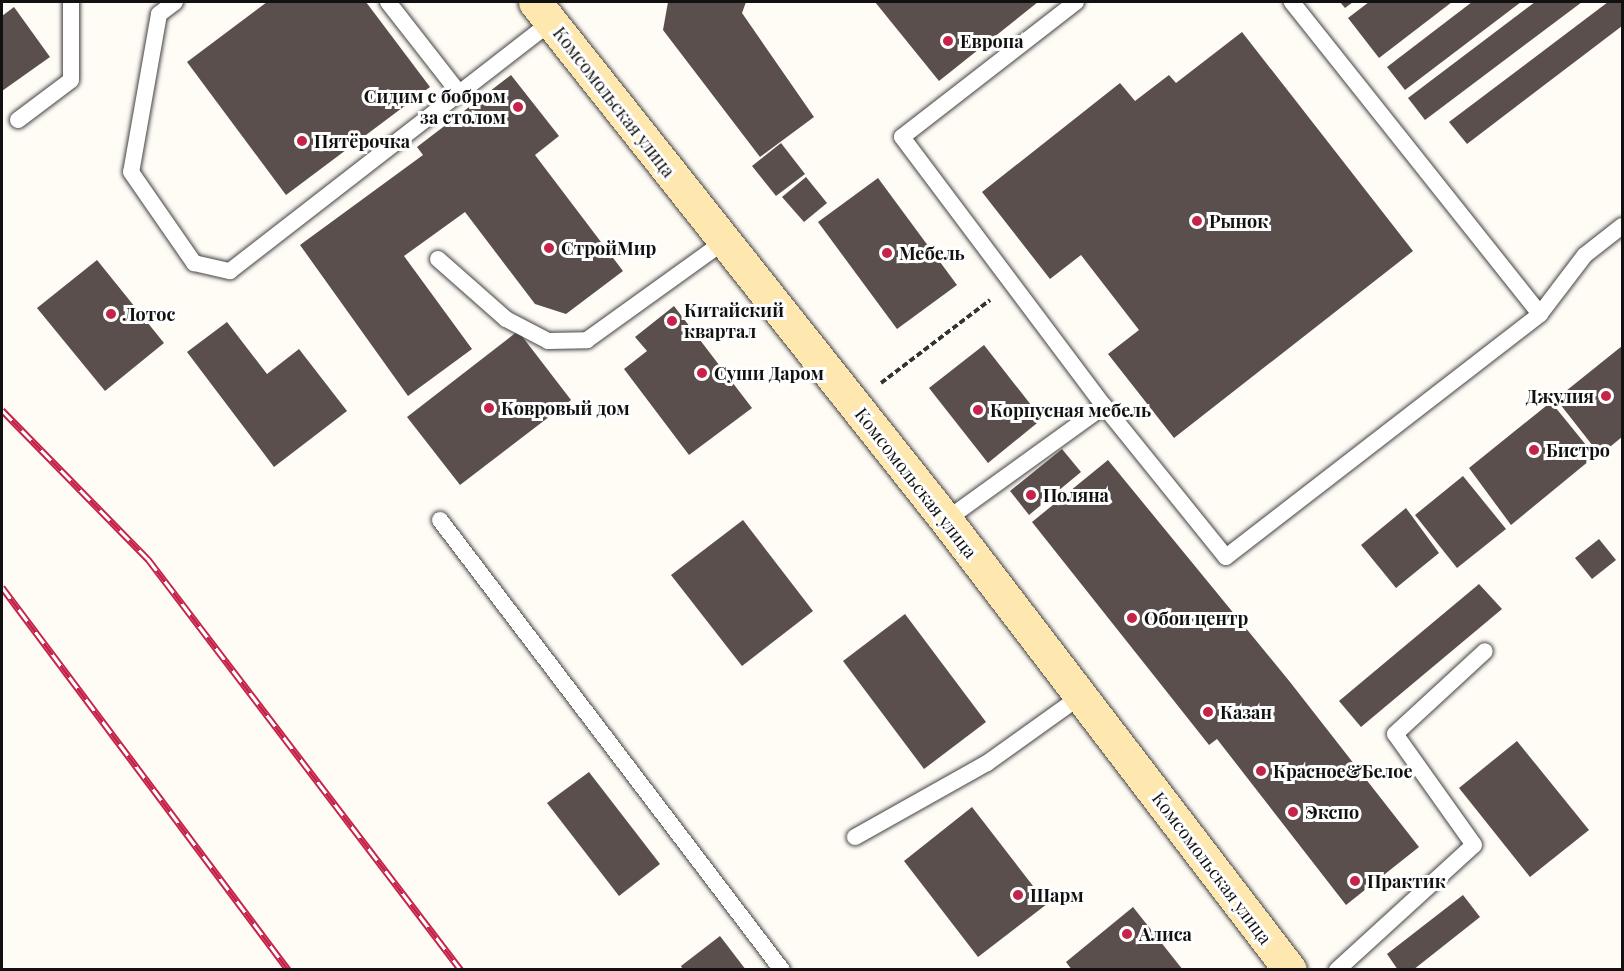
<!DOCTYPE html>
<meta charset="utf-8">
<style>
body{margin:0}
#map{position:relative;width:1624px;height:971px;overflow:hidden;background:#fffbf5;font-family:"Playfair Display",serif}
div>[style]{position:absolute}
.building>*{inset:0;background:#5a4f4d}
.path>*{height:4px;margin-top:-2px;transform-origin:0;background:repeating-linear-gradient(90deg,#333 0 6px,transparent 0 9px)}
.roads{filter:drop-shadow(0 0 2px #444) drop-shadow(0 0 2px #444)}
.service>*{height:16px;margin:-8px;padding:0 8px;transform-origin:8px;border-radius:8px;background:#fff}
.secondary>*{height:33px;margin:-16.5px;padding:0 16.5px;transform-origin:16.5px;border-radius:16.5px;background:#ffe7b0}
.rail>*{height:7px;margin-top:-3.5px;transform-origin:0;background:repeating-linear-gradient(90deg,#fff 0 14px,#c6234a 0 28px);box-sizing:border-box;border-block:2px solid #c6234a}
.dots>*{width:16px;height:16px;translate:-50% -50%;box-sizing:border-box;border:3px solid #fff;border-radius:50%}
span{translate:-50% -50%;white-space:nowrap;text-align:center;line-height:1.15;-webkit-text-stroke:6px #fff;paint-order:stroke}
.poi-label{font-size:18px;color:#111;font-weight:700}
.left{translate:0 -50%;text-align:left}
.right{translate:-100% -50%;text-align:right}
.street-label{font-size:18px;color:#111}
.frame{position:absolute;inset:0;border:3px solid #111;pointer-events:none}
</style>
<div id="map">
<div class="building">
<i style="clip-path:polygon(267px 2px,366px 2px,430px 87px,286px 195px,187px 62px)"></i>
<i style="clip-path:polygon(668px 2px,746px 2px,742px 13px,814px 117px,760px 157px,663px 30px)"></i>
<i style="clip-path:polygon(875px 2px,1038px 2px,939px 81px)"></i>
<i style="clip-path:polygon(1340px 2px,1353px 2px,1345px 8px)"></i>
<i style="clip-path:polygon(1369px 2px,1452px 2px,1379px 58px,1348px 18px)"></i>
<i style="clip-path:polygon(1472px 2px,1521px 2px,1405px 90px,1387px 67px)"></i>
<i style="clip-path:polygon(1535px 2px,1582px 2px,1425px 120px,1408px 98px)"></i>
<i style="clip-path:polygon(1608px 2px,1622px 2px,1622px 26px,1467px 144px,1449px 122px)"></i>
<i style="clip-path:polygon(14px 7px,50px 57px,2px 91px,2px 16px)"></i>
<i style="clip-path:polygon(1242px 32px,1413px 251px,1174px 438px,1108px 354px,1139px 330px,1081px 255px,1050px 279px,982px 192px,1120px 83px,1135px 101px,1169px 75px,1176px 83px)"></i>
<i style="clip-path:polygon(511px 75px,559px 136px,535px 155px,623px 271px,566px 314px,535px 304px,465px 212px,404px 256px,472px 349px,408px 396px,300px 245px,423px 155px,417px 147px)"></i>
<i style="clip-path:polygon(781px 143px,805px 174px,776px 196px,752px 166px)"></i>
<i style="clip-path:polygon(806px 177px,827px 203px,804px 222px,782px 197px)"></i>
<i style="clip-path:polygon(878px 178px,957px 285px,897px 329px,818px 222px)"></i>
<i style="clip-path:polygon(97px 260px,164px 343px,105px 391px,37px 308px)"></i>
<i style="clip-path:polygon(674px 306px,752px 408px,689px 455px,624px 369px,647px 351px,635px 337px)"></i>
<i style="clip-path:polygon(227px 322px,267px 374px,299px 349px,347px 411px,274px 467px,187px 352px)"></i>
<i style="clip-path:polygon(518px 331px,571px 400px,460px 485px,407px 417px)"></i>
<i style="clip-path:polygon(984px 345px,1042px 419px,988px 463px,929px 388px)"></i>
<i style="clip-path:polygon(1622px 346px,1622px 437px,1600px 455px,1556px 399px)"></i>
<i style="clip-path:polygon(1551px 402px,1595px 456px,1511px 525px,1469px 468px)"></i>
<i style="clip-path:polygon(1062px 449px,1081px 472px,1029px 515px,1010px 491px)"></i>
<i style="clip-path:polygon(1108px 460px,1290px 682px,1419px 847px,1346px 905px,1217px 739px,1209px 745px,1032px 522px)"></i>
<i style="clip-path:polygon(1463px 476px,1506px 529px,1457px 568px,1415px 515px)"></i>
<i style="clip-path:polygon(1406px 508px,1439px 553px,1396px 588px,1361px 545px)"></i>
<i style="clip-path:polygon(743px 520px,813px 611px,742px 666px,671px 575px)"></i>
<i style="clip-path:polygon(1599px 539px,1616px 560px,1592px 579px,1575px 558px)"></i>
<i style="clip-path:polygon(1479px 584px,1502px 609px,1361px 727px,1339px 701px)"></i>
<i style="clip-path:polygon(905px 614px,986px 722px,924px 769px,843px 661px)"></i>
<i style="clip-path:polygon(1517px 741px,1589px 830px,1530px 877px,1459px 788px)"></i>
<i style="clip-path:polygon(589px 772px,660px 864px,619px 896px,547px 803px)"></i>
<i style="clip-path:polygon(972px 807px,1047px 904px,978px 957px,904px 861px)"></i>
<i style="clip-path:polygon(1463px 895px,1480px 917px,1413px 970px,1398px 970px,1387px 954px)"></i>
<i style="clip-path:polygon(1133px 907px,1183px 970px,1072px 970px,1066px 962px)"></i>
<i style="clip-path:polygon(720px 936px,746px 970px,683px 970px,681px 966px)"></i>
</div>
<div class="path">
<i style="left:881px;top:383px;width:137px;rotate:-37.3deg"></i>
</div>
<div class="roads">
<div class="service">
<i style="left:175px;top:2px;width:20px;rotate:143deg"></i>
<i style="left:159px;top:14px;width:160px;rotate:100deg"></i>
<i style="left:131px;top:172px;width:111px;rotate:55.3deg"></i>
<i style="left:194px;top:263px;width:37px;rotate:13deg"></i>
<i style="left:230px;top:271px;width:406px;rotate:-37.8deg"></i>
<i style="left:388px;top:2px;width:115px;rotate:52deg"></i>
<i style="left:1076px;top:2px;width:220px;rotate:142.2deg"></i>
<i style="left:902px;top:137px;width:336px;rotate:53.1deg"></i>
<i style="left:1104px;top:406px;width:194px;rotate:51.1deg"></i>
<i style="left:1226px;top:557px;width:397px;rotate:-37.7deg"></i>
<i style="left:1540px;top:314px;width:399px;rotate:-128.5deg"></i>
<i style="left:18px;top:120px;width:66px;rotate:-37deg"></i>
<i style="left:71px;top:80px;width:78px;rotate:-90deg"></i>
<i style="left:438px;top:259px;width:91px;rotate:41.4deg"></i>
<i style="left:506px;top:319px;width:47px;rotate:27.6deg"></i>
<i style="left:548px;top:341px;width:39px;rotate:-1deg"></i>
<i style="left:587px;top:340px;width:170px;rotate:-35.7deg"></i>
<i style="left:1540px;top:314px;width:74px;rotate:-52.7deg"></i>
<i style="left:1585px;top:255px;width:47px;rotate:-38.1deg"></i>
<i style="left:440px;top:520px;width:565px;rotate:52.77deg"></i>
<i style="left:946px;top:520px;width:195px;rotate:-35.8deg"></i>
<i style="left:855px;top:837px;width:151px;rotate:-29.3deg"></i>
<i style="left:987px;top:763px;width:115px;rotate:-35.5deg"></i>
<i style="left:1337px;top:970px;width:185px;rotate:-42.4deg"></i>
<i style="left:1474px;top:845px;width:136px;rotate:-125.4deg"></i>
<i style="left:1395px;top:734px;width:122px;rotate:-42.7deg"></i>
</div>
<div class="secondary">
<i style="left:535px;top:2px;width:661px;rotate:51.57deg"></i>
<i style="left:946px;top:520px;width:566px;rotate:52.6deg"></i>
</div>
</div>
<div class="rail">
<i style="left:2px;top:410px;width:209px;rotate:45.6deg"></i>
<i style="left:148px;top:559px;width:517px;rotate:52.71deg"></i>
<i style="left:2px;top:587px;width:479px;rotate:53.2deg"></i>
</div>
<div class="dots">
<i style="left:948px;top:41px;background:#c6234a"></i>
<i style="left:518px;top:107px;background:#c6234a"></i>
<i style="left:302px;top:141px;background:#c6234a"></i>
<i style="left:1197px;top:221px;background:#c6234a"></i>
<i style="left:549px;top:248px;background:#c6234a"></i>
<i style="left:887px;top:253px;background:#c6234a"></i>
<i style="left:111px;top:314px;background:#c6234a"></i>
<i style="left:672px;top:321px;background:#c6234a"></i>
<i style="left:702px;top:373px;background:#c6234a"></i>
<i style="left:1606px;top:396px;background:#c6234a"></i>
<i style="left:489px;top:408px;background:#c6234a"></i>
<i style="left:978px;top:410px;background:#c6234a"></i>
<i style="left:1534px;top:450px;background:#c6234a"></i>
<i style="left:1031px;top:495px;background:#c6234a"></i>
<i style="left:1132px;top:618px;background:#c6234a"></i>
<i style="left:1208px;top:712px;background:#c6234a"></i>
<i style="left:1261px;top:771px;background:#c6234a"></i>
<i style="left:1293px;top:812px;background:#c6234a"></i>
<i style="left:1355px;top:881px;background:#c6234a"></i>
<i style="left:1018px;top:895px;background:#c6234a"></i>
<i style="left:1127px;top:934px;background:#c6234a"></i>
</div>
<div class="poi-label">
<span class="left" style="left:960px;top:41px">Европа</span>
<span class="right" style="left:506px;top:107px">Сидим с бобром<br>за столом</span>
<span class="left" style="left:314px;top:141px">Пятёрочка</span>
<span class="left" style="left:1209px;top:221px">Рынок</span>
<span class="left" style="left:561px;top:248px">СтройМир</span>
<span class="left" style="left:899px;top:253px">Мебель</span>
<span class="left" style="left:684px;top:321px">Китайский<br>квартал</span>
<span class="left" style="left:123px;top:314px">Лотос</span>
<span class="left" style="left:714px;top:373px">Суши Даром</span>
<span class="right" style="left:1594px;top:396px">Джулия</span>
<span class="left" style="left:501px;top:408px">Ковровый дом</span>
<span class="left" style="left:990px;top:410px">Корпусная мебель</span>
<span class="left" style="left:1546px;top:450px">Бистро</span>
<span class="left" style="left:1043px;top:495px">Поляна</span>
<span class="left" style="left:1144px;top:618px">Обои центр</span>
<span class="left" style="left:1220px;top:712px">Казан</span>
<span class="left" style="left:1273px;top:771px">Красное&amp;Белое</span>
<span class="left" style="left:1305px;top:812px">Экспо</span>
<span class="left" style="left:1367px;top:881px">Практик</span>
<span class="left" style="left:1030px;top:895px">Шарм</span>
<span class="left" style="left:1139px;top:934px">Алиса</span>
</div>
<div class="street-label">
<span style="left:614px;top:102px;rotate:52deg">Комсомольская улица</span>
<span style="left:916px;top:483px;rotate:52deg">Комсомольская улица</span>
<span style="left:1212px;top:868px;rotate:53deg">Комсомольская улица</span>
</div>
<div class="frame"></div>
</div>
